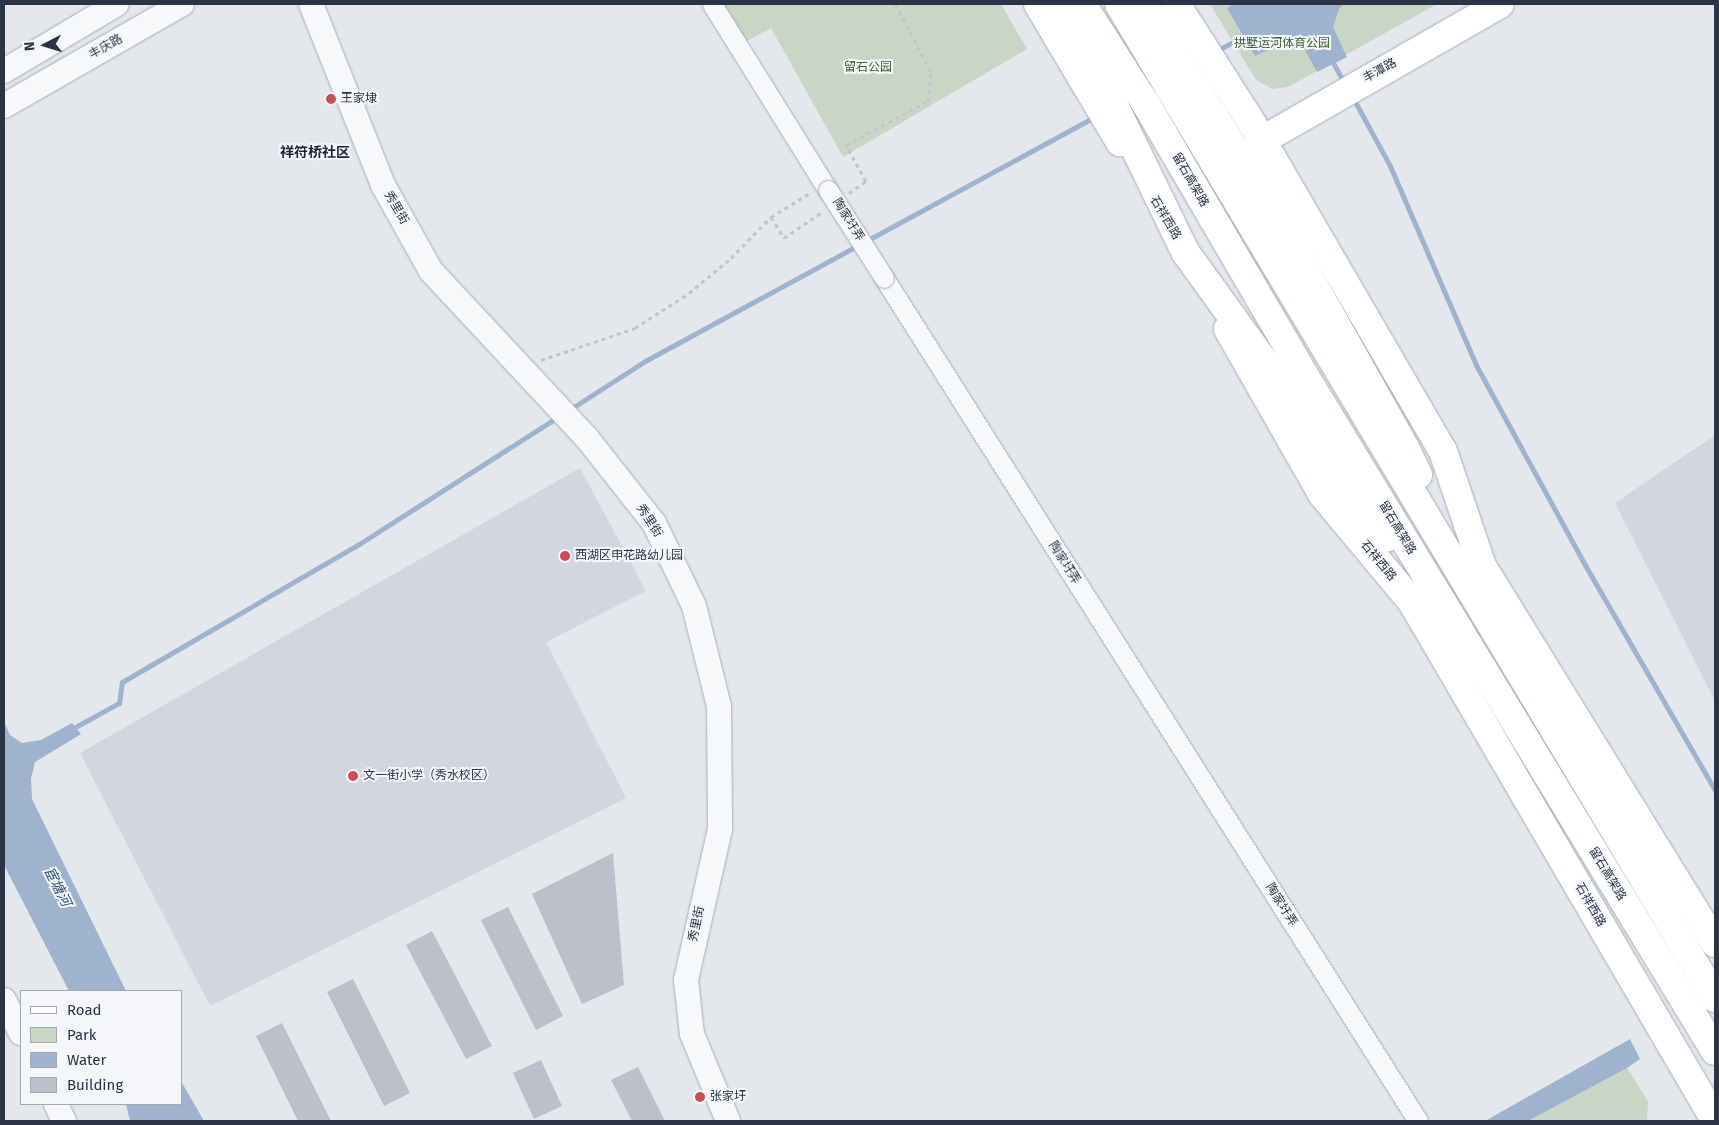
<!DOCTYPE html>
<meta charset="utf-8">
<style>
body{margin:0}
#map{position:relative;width:1719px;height:1125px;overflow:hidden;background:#e4e7ec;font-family:"Fira Sans","Noto Sans SC",sans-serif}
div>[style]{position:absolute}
.built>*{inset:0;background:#d2d6de}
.green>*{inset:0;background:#c9d6c5}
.water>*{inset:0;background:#9fb4cc}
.stream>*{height:5px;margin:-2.5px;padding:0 2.5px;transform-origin:2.5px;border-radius:2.5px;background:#9fb4cc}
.building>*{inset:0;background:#bbc0ca}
.path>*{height:3px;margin-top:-1.5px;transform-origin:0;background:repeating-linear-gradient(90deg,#c2c5cb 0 4px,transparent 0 8px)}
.roads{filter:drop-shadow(0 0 1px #a9aeb7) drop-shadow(0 0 1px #a9aeb7)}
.minor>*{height:19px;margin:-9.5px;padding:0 9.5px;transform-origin:9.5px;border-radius:9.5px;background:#f7f8fa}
.tertiary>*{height:24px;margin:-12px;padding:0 12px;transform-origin:12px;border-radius:12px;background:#f7f8fa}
.secondary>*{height:28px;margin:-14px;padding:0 14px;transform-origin:14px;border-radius:14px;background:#fff}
.primary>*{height:28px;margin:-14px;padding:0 14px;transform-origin:14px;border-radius:14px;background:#fff}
.trunk>*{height:28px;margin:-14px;padding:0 14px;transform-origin:14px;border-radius:14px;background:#fff}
.bridges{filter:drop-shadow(0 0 1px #a9aeb7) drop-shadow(0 0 1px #a9aeb7)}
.minor-bridge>*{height:19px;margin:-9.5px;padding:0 9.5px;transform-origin:9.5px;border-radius:9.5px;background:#f7f8fa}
.dots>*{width:14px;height:14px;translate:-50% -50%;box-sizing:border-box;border:2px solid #f4f6f9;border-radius:50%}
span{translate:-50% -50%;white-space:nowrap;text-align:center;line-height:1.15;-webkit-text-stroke:4px #f4f6f9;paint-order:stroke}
.park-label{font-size:12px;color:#3f6138}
.street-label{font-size:12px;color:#2b3445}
.poi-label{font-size:12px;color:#2b3445}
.left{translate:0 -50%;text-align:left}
.neighbourhood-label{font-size:14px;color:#1d2536;font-weight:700}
.water-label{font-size:14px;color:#34527a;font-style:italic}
.frame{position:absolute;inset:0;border:5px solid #2b3445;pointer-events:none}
.legend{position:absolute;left:20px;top:990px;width:162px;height:115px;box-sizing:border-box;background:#f4f6f9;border:1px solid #a4a8b1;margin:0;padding:6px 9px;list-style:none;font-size:15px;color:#2b3445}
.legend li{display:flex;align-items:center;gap:10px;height:25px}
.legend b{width:25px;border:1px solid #a4a8b1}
.north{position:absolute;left:20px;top:20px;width:50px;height:50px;-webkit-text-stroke:4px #f4f6f9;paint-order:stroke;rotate:265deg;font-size:14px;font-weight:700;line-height:20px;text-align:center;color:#2b3445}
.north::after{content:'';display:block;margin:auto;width:18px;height:22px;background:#2b3445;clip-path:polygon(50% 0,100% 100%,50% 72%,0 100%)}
</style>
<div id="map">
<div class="built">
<i style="clip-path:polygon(1715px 435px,1715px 701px,1615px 503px)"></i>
<i style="clip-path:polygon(580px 468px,646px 591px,546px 642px,626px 798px,210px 1006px,80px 753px)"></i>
</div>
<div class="green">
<i style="clip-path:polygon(714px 4px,1001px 4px,1027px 49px,843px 157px,771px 28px,740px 45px)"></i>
<i style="clip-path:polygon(1210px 4px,1437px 4px,1288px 87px,1273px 89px,1256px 80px)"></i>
<i style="clip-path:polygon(1627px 1068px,1648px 1101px,1647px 1121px,1528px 1121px)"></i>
</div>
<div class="water">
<i style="clip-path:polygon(1234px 4px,1344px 4px,1339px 9px,1333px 27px,1347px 57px,1317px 72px,1305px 50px,1294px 42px,1283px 43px,1255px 56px,1227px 8px)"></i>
<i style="clip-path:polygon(4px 722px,10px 735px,22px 743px,41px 740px,72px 723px,81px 734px,35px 762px,31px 779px,32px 799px,126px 991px,69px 991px,4px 865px)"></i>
<i style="clip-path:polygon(1630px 1039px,1640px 1059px,1627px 1068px,1528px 1121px,1485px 1121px)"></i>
<i style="clip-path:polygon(181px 1081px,204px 1121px,130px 1121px,126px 1104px,181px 1104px)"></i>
</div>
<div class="stream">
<i style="left:1216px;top:51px;width:36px;rotate:-28deg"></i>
<i style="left:1331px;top:59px;width:29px;rotate:61deg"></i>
<i style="left:1353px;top:98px;width:77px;rotate:61.4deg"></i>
<i style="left:1390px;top:166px;width:217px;rotate:66.6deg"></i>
<i style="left:1476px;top:365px;width:228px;rotate:61.4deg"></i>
<i style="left:1585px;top:565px;width:260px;rotate:60deg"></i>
<i style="left:866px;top:241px;width:262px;rotate:-28.5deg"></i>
<i style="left:569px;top:410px;width:90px;rotate:-32.8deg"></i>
<i style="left:645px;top:361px;width:243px;rotate:-28.5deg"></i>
<i style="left:70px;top:730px;width:56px;rotate:-28.9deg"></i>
<i style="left:119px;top:703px;width:21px;rotate:-82deg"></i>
<i style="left:122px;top:682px;width:271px;rotate:-30.2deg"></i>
<i style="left:356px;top:546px;width:241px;rotate:-32.6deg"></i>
</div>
<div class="building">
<i style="clip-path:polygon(613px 853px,624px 985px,582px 1004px,532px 894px)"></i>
<i style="clip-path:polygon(508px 907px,563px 1016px,536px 1030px,481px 920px)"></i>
<i style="clip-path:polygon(432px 931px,492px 1046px,466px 1059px,406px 945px)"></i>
<i style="clip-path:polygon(353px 979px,410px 1093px,384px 1106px,327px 992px)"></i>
<i style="clip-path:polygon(282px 1023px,331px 1121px,298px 1121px,256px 1036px)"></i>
<i style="clip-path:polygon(541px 1060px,562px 1106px,534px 1119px,513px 1073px)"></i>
<i style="clip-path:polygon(638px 1067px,665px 1121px,632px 1121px,611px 1080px)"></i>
</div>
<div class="path">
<i style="left:849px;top:193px;width:21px;rotate:-35deg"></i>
<i style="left:866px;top:181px;width:41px;rotate:-119.1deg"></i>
<i style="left:846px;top:145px;width:93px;rotate:-28.2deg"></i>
<i style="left:928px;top:101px;width:30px;rotate:-84deg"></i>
<i style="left:931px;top:71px;width:76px;rotate:-118.2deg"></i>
<i style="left:771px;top:217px;width:25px;rotate:58deg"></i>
<i style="left:784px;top:238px;width:46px;rotate:-34.4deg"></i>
<i style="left:541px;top:360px;width:99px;rotate:-18.8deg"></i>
<i style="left:635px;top:328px;width:64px;rotate:-32.9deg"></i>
<i style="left:689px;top:293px;width:55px;rotate:-39.8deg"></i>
<i style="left:731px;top:258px;width:57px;rotate:-45.7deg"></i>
<i style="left:771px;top:217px;width:46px;rotate:-31.6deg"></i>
</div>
<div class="roads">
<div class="minor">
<i style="left:712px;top:4px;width:219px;rotate:58.1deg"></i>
<i style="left:884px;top:278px;width:998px;rotate:57.65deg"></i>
</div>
<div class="tertiary">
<i style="left:311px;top:4px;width:195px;rotate:68.3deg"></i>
<i style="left:383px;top:185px;width:98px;rotate:60.8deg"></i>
<i style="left:431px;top:271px;width:227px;rotate:47deg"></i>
<i style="left:586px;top:437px;width:110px;rotate:51.7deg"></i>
<i style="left:654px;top:523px;width:92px;rotate:64.3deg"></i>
<i style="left:694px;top:606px;width:103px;rotate:76deg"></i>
<i style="left:719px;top:706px;width:123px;rotate:89.5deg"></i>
<i style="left:720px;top:829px;width:155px;rotate:102.7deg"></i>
<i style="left:686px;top:980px;width:54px;rotate:83.7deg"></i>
<i style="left:692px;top:1034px;width:94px;rotate:67.5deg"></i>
<i style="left:4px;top:71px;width:131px;rotate:-30.7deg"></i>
<i style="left:4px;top:106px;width:205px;rotate:-29.8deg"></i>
<i style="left:4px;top:1000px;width:37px;rotate:63deg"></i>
<i style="left:56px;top:1104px;width:19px;rotate:65deg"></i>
</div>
<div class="secondary">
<i style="left:1261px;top:141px;width:275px;rotate:-29.8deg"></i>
</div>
<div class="primary">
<i style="left:1038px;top:4px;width:161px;rotate:59.3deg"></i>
<i style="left:1176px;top:4px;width:143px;rotate:57.5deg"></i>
<i style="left:1253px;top:125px;width:377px;rotate:59.8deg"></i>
<i style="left:1443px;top:451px;width:121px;rotate:71.3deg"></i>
<i style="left:1482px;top:566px;width:443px;rotate:58.3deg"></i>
<i style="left:1228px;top:329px;width:190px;rotate:60.3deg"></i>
<i style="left:1322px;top:494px;width:141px;rotate:50.2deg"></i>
<i style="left:1412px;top:602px;width:600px;rotate:59.67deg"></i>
</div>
<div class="trunk">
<i style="left:1059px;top:4px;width:72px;rotate:59.9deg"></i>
<i style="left:1095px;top:66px;width:208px;rotate:64.1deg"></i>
<i style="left:1186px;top:253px;width:207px;rotate:54.2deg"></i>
<i style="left:1307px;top:421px;width:92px;rotate:59.3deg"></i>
<i style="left:1354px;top:500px;width:50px;rotate:49deg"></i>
<i style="left:1082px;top:4px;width:119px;rotate:57.4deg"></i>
<i style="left:1146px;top:104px;width:327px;rotate:59.7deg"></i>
<i style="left:1311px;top:386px;width:778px;rotate:58.72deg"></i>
<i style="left:1119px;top:4px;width:1159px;rotate:59.05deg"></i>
<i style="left:1144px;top:4px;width:221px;rotate:58deg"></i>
<i style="left:1261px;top:191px;width:295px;rotate:60.7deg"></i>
<i style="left:1405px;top:448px;width:30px;rotate:64deg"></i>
</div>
</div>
<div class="bridges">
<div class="minor-bridge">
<i style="left:828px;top:190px;width:104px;rotate:57.5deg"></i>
</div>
</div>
<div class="dots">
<i style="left:331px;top:99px;background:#d1495b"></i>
<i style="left:565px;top:556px;background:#d1495b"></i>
<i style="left:353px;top:776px;background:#d1495b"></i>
<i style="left:700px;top:1097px;background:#d1495b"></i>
</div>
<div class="park-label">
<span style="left:1282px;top:44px">拱墅运河体育公园</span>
<span style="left:868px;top:68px">留石公园</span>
</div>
<div class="street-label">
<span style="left:106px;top:47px;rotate:-29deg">丰庆路</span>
<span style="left:1380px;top:71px;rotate:-29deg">丰潭路</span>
<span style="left:1190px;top:180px;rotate:60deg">留石高架路</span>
<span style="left:396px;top:208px;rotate:60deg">秀里街</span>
<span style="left:1165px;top:218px;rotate:59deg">石祥西路</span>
<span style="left:848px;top:220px;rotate:58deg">陶家圩弄</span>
<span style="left:649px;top:521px;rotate:57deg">秀里街</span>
<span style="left:1397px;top:528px;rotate:59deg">留石高架路</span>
<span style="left:1378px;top:561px;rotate:50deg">石祥西路</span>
<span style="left:1064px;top:563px;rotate:58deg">陶家圩弄</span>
<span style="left:1607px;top:874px;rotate:59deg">留石高架路</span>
<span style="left:1281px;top:905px;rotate:58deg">陶家圩弄</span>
<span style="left:1590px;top:905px;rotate:60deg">石祥西路</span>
<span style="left:697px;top:924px;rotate:-78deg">秀里街</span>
</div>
<div class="poi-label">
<span class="left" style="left:341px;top:99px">王家埭</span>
<span class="left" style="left:575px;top:556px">西湖区申花路幼儿园</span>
<span class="left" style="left:363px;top:776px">文一街小学（秀水校区）</span>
<span class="left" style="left:710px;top:1097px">张家圩</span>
</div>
<div class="neighbourhood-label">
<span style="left:315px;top:153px">祥符桥社区</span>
</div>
<div class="water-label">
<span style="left:57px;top:887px;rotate:63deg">宦塘河</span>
</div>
<div class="frame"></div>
<ul class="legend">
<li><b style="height:6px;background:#fff"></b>Road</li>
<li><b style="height:14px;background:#c9d6c5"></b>Park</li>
<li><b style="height:14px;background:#9fb4cc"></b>Water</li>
<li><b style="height:14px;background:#bbc0ca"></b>Building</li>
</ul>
<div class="north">N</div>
</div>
